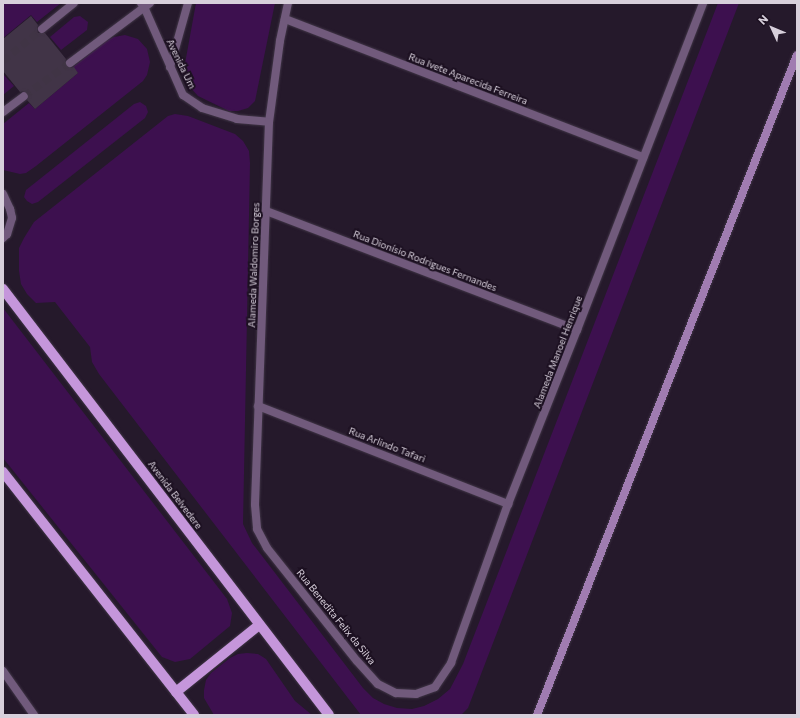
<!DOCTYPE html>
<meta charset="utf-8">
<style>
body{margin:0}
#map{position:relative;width:800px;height:718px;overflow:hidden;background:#25192b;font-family:Commissioner,sans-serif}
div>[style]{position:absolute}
.green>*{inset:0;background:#3d104f}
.building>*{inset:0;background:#413447}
.street-tunnel>*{height:8px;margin-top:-4px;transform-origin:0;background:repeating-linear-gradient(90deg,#403445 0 8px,transparent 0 12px)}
.roads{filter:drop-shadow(0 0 1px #413647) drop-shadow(0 0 1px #413647)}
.street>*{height:8px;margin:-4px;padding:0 4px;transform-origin:4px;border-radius:4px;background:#715a7c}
.secondary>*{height:8px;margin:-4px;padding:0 4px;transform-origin:4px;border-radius:4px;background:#a07cb1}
.primary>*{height:10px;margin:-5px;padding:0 5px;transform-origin:5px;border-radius:5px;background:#c596db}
span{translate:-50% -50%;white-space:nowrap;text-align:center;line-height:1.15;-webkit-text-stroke:4px #1c1021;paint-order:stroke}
.street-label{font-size:10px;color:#d7cfdb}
.frame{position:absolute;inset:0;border:4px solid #d7cfdb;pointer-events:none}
.north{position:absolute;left:752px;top:8px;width:40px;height:40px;-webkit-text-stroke:3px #1c1021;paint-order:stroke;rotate:314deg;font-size:11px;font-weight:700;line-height:16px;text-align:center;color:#d7cfdb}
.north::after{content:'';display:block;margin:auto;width:14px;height:18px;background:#d7cfdb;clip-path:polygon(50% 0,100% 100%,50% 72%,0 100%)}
</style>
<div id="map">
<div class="green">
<i style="clip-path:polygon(3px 3px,61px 3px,37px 22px,31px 15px,3px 38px)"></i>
<i style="clip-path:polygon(196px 3px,275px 3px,255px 101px,248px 108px,238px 111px,229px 111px,198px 96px,190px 87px,184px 69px)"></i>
<i style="clip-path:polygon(718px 3px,739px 3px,468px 708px,461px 715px,361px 715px,99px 374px,92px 362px,90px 347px,55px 302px,36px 303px,27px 294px,21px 284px,19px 271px,19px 248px,24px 238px,34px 222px,168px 116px,175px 114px,188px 116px,235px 134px,243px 141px,249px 151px,250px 163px,243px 524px,252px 543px,363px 688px,373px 698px,384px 704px,397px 708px,412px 709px,424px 706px,438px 699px,450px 689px,463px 664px)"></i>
<i style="clip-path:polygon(80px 16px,88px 22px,87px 30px,61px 50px,50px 37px,74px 17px)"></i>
<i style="clip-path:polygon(125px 35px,138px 39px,147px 49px,150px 62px,147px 75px,143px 81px,36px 166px,26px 173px,20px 174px,3px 170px,3px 124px,29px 103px,35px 109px,78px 73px,73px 67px,106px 41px,114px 37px)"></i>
<i style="clip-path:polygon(3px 74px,14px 86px,3px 95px)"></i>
<i style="clip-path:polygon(140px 102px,146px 106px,148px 112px,145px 118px,38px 202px,32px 204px,27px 201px,24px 197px,26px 190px,134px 104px)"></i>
<i style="clip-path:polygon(3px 308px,227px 599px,232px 613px,230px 626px,190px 659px,175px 662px,162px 657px,3px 458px)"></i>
<i style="clip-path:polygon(247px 653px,258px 654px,266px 659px,295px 701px,312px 715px,214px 715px,204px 698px,204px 690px,206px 680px,211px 673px,230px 658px,238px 654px)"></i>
</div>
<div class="building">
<i style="clip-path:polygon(31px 16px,38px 25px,37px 29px,38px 33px,45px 33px,66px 59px,65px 63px,66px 67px,70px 68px,74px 67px,78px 73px,35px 109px,27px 100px,29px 96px,28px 92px,24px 91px,20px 92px,3px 71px,3px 39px)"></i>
</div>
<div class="street-tunnel">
<i style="left:3px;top:61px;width:50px;rotate:-39.4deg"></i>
<i style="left:24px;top:96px;width:57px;rotate:-35.7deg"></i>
</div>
<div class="roads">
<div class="street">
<i style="left:141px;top:3px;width:7px;rotate:56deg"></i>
<i style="left:145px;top:9px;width:94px;rotate:66.2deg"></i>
<i style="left:183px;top:95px;width:23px;rotate:34deg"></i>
<i style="left:202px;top:108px;width:37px;rotate:17deg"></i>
<i style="left:237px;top:119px;width:32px;rotate:5deg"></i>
<i style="left:288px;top:3px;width:39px;rotate:102deg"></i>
<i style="left:280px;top:41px;width:82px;rotate:97.7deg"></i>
<i style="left:269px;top:122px;width:383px;rotate:92.1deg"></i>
<i style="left:255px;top:505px;width:24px;rotate:85deg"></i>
<i style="left:257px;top:529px;width:21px;rotate:62deg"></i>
<i style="left:267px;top:548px;width:144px;rotate:51.5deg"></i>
<i style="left:357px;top:661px;width:31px;rotate:48deg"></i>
<i style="left:378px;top:684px;width:20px;rotate:27deg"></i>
<i style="left:396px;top:693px;width:20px;rotate:3deg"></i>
<i style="left:416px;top:694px;width:20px;rotate:-20deg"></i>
<i style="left:435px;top:687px;width:29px;rotate:-56deg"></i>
<i style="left:451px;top:663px;width:169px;rotate:-70.3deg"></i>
<i style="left:508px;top:504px;width:187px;rotate:-68.4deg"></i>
<i style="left:577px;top:330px;width:350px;rotate:-68.9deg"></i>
<i style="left:285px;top:19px;width:384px;rotate:21.1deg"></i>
<i style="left:42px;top:29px;width:41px;rotate:-39.1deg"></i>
<i style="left:70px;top:63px;width:100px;rotate:-36.9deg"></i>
<i style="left:170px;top:67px;width:66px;rotate:-74.3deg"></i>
<i style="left:3px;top:112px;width:26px;rotate:-37deg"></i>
<i style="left:3px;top:194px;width:17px;rotate:65deg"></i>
<i style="left:10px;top:209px;width:9px;rotate:77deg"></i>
<i style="left:12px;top:218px;width:17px;rotate:107deg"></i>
<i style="left:7px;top:234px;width:6px;rotate:135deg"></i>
<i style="left:266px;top:211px;width:333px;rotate:20.9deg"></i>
<i style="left:258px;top:406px;width:269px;rotate:21.4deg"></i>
<i style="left:3px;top:671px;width:54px;rotate:54.8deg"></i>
</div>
<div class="secondary">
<i style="left:537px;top:715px;width:709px;rotate:-68.5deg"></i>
</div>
<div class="primary">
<i style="left:3px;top:289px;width:536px;rotate:52.57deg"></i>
<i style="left:3px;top:472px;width:309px;rotate:51.8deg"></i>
<i style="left:176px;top:692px;width:107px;rotate:-38.9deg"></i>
</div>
</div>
<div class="street-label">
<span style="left:181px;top:64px;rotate:64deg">Avenida Um</span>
<span style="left:468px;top:79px;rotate:21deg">Rua Ivete Aparecida Ferreira</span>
<span style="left:425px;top:261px;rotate:21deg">Rua Dionísio Rodrigues Fernandes</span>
<span style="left:254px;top:265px;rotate:-88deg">Alameda Waldomiro Borges</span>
<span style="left:558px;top:352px;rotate:-69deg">Alameda Manoel Henrique</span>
<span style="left:387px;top:445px;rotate:21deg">Rua Arlindo Tafari</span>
<span style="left:175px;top:495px;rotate:53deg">Avenida Belvedere</span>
<span style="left:336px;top:617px;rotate:51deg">Rua Benedita Felix da Silva</span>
</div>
<div class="frame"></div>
<div class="north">N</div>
</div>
